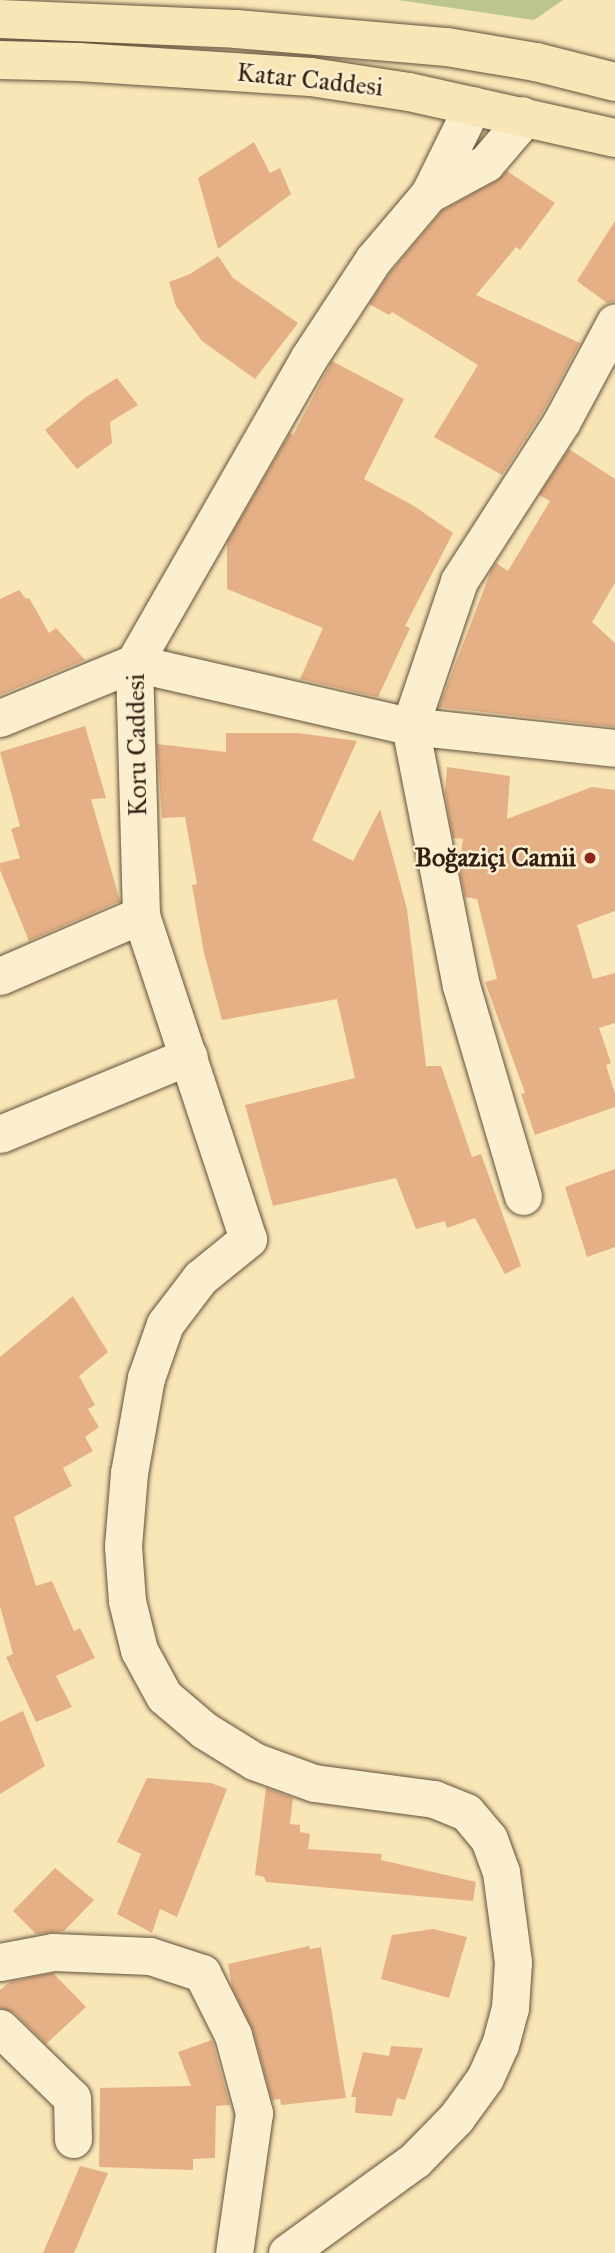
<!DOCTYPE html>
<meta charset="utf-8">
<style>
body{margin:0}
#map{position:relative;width:615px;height:2253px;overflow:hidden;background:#f9e6b7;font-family:"IM FELL Great Primer",serif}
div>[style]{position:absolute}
.green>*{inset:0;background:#bcc58f}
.building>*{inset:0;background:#e5b086}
.roads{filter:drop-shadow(0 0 2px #64503b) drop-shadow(0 0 2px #64503b)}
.minor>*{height:37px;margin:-18.5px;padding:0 18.5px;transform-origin:18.5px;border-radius:18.5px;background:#fbefd0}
.primary>*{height:38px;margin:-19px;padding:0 19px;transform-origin:19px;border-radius:19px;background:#f9e6b7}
.dots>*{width:19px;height:19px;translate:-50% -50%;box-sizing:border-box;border:4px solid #fbefd0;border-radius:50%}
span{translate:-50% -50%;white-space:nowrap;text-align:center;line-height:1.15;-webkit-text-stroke:5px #fbefd0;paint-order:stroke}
.street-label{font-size:26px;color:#321e12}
.poi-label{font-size:26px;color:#321e12;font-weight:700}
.right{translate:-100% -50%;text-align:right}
</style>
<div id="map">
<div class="green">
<i style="clip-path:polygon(398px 0,563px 0,534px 20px)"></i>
</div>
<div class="building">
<i style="clip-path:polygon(254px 142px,270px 173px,280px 168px,291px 194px,218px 249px,198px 178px)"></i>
<i style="clip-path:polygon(507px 171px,555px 203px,520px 250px,516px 247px,476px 295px,580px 343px,544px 410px,502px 475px,434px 437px,478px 365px,392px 312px,389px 315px,369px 304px,390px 273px,442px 211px,496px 181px)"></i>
<i style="clip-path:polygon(615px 221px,615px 301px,607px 303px,577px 281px)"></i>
<i style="clip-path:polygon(218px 256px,233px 278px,298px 323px,255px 379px,202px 341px,176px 306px,169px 282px,190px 274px)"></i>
<i style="clip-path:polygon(332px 361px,404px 399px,364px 479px,414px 506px,453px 533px,405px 626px,410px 628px,378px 697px,300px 679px,323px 628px,227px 589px,227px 542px,290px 433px,293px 435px)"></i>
<i style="clip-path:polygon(117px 378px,138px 405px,110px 422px,112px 443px,77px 469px,45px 430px,86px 397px)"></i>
<i style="clip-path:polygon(569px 449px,615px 479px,615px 583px,592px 622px,615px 643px,615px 727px,439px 707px,491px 571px,496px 563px,508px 571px,550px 501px,539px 495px)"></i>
<i style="clip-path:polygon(19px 590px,26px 599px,29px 598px,49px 633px,56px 628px,85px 660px,0 695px,0 599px)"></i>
<i style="clip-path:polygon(85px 726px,106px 798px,91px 799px,120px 901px,29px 941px,0 870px,0 863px,20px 858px,11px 829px,20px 826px,0 752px)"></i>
<i style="clip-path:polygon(226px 733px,298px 733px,357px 741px,312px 840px,353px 861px,380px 809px,407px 909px,426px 1066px,441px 1066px,472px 1157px,481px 1154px,521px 1266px,505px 1274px,475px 1218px,447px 1228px,445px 1221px,416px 1229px,396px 1178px,273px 1206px,245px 1105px,355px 1078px,337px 999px,222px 1020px,204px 953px,192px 885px,197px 884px,185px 817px,162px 818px,157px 744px,226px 752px)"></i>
<i style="clip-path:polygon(447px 767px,510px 776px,507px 819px,592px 787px,615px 790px,615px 911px,577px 925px,593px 979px,615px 973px,615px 1023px,599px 1028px,611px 1063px,606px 1065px,615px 1094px,615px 1107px,535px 1135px,521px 1094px,525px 1093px,485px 982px,497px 979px,477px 899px,465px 897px,459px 866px,463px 839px,453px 838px,445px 793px)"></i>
<i style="clip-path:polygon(615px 1169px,615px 1247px,587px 1257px,565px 1187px)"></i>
<i style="clip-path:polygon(73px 1296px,108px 1352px,79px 1376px,95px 1405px,88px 1409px,99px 1427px,85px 1437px,93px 1451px,63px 1468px,72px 1486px,14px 1517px,36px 1586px,52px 1581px,74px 1631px,80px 1628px,95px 1658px,56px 1676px,72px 1707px,36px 1722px,6px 1657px,13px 1654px,0 1606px,0 1357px)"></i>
<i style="clip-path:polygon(23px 1711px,45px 1766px,0 1794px,0 1722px)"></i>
<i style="clip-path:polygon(147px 1778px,211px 1783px,227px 1789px,177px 1917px,160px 1909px,152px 1933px,117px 1914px,141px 1854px,117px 1842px)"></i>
<i style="clip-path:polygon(266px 1788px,293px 1798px,290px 1824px,300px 1825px,300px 1832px,310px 1834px,308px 1849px,382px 1854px,381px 1860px,476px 1882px,473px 1901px,266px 1882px,264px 1877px,255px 1875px)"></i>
<i style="clip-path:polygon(55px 1868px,94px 1900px,64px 1931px,36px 1934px,13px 1911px)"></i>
<i style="clip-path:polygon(433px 1929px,467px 1937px,449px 1998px,381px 1979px,392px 1935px)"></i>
<i style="clip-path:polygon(309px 1946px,310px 1949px,321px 1947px,346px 2098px,281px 2105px,280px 2099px,272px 2100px,253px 2030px,232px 1987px,228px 1964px)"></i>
<i style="clip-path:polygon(53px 1973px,86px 2007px,46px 2044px,15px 2013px,0 2008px,0 1990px,10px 1982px)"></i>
<i style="clip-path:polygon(212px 2040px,230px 2105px,216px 2106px,215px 2158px,193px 2159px,193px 2170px,99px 2167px,100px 2088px,191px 2086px,178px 2052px)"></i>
<i style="clip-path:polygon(391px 2046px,423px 2048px,405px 2100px,397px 2098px,392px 2116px,355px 2113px,356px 2097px,351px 2097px,363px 2052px,389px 2056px)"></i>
<i style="clip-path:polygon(80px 2166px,108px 2173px,74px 2253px,43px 2253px)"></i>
</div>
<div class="roads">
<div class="minor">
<i style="left:429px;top:194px;width:65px;rotate:-28.5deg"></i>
<i style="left:486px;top:163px;width:46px;rotate:-49.4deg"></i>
<i style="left:516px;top:128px;width:14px;rotate:-65deg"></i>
<i style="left:0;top:718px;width:145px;rotate:-22.3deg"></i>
<i style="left:134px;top:663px;width:283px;rotate:12.9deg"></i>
<i style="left:410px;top:726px;width:206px;rotate:6.1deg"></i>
<i style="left:0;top:976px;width:154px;rotate:-23.4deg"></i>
<i style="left:0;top:1134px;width:204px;rotate:-22.4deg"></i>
<i style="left:523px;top:1196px;width:219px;rotate:-106.4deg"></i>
<i style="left:461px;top:986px;width:265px;rotate:-101.1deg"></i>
<i style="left:410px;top:726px;width:153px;rotate:-71.3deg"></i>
<i style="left:459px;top:581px;width:190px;rotate:-57.2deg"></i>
<i style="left:562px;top:421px;width:112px;rotate:-61.8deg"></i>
<i style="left:0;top:1962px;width:54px;rotate:-10.7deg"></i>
<i style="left:53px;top:1952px;width:97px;rotate:2.4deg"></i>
<i style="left:150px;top:1956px;width:55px;rotate:18.1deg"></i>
<i style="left:202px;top:1973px;width:69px;rotate:63.4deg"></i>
<i style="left:233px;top:2035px;width:81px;rotate:74.9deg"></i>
<i style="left:254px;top:2113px;width:141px;rotate:98.1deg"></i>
<i style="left:0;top:2028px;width:100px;rotate:44.2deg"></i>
<i style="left:72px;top:2098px;width:41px;rotate:88.6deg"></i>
<i style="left:287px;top:2253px;width:158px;rotate:-36deg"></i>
<i style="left:415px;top:2160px;width:59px;rotate:-45.7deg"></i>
<i style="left:456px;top:2118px;width:49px;rotate:-54.1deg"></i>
<i style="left:485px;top:2078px;width:36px;rotate:-66deg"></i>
<i style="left:500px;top:2045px;width:38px;rotate:-75deg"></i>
<i style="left:510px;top:2008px;width:46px;rotate:-86.3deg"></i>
<i style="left:513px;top:1962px;width:91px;rotate:-97.6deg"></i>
<i style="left:501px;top:1872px;width:35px;rotate:-110deg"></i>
<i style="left:489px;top:1839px;width:35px;rotate:-130deg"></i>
<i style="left:466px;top:1812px;width:35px;rotate:-158deg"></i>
<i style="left:434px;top:1799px;width:121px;rotate:-172.4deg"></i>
<i style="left:314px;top:1783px;width:64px;rotate:-159.9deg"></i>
<i style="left:254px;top:1761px;width:59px;rotate:-148.2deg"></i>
<i style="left:204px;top:1730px;width:52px;rotate:-139.6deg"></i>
<i style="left:164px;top:1696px;width:52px;rotate:-118.5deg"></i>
<i style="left:139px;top:1650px;width:50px;rotate:-103.8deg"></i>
<i style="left:127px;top:1601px;width:55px;rotate:-94.2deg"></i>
<i style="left:123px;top:1546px;width:73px;rotate:-85.3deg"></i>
<i style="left:129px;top:1473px;width:97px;rotate:-79.9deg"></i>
<i style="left:146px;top:1378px;width:57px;rotate:-70.6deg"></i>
<i style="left:165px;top:1324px;width:58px;rotate:-52.7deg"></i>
<i style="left:200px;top:1278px;width:62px;rotate:-39.1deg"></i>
<i style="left:248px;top:1239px;width:341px;rotate:-108.3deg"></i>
<i style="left:141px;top:915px;width:252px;rotate:-91.6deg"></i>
<i style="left:134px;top:663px;width:350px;rotate:-60.2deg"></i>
<i style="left:308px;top:359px;width:118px;rotate:-56.7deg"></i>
<i style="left:373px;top:260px;width:87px;rotate:-49.7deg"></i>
<i style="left:429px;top:194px;width:99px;rotate:-63.7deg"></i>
</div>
<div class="primary">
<i style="left:0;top:19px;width:236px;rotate:2.4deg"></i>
<i style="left:236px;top:29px;width:212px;rotate:4.9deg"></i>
<i style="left:447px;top:47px;width:90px;rotate:9.6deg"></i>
<i style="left:536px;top:62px;width:81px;rotate:14.2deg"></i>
<i style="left:0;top:60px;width:79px;rotate:1.5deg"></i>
<i style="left:79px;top:62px;width:232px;rotate:3.7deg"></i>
<i style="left:311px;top:77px;width:99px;rotate:8.7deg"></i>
<i style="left:409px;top:92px;width:211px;rotate:12.6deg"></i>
</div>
</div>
<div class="dots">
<i style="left:590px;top:858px;background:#8f2418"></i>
</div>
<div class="street-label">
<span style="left:310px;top:80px;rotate:6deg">Katar Caddesi</span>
<span style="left:137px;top:745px;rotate:-91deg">Koru Caddesi</span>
</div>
<div class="poi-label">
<span class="right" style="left:576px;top:858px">Boğaziçi Camii</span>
</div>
</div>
